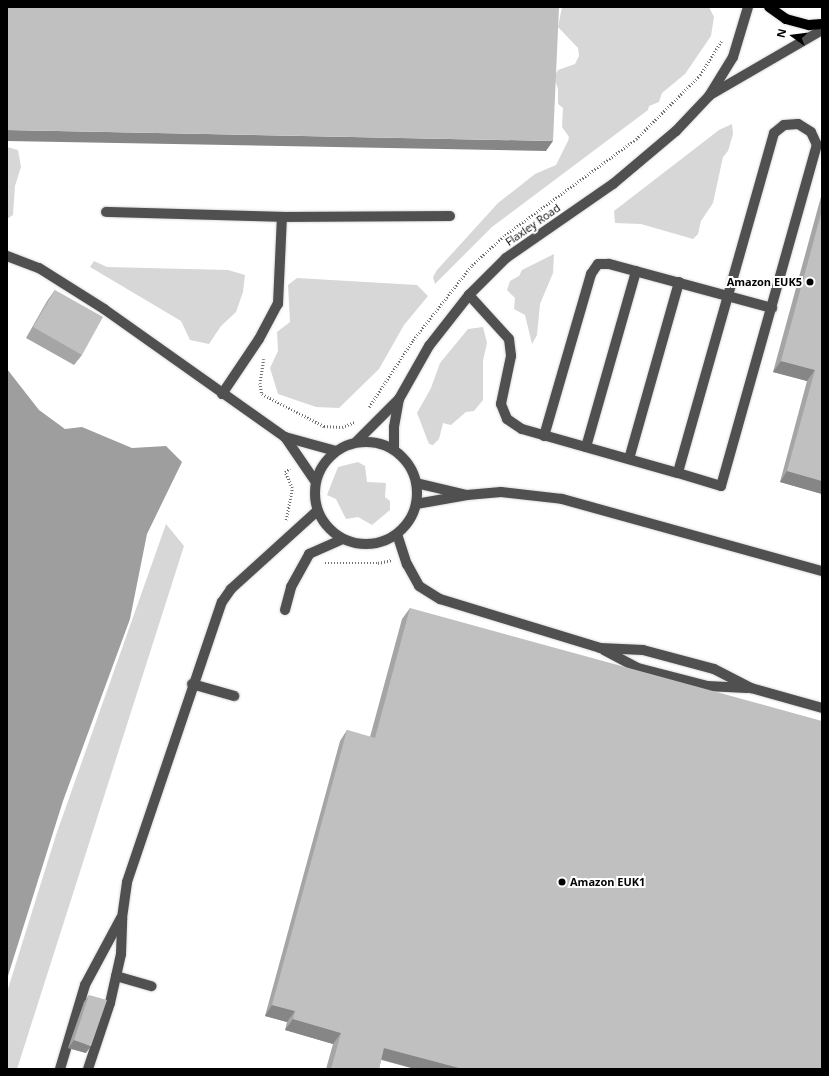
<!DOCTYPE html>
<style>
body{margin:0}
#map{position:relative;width:829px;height:1076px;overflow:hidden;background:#fff;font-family:"Open Sans",sans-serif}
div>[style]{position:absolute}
.green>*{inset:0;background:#d7d7d7}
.water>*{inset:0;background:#9e9e9e}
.path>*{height:2.5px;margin-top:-1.25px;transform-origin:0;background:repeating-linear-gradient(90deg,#727272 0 1px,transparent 0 3px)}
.roads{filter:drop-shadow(0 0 1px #dbdbdb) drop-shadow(0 0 1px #dbdbdb)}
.minor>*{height:10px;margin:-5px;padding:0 5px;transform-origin:5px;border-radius:5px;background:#505050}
.minor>.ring{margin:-5px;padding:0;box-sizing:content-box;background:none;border:10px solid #505050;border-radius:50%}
.major>*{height:10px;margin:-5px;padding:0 5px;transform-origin:5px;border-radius:5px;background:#000}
.wall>*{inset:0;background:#a5a5a5}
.shaded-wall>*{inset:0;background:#868686}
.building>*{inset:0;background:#c0c0c0}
.dots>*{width:11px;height:11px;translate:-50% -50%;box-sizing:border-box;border:2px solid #fff;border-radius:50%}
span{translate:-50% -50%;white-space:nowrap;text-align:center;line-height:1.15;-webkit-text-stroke:4px #fff;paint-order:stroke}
.street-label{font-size:11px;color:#000}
.poi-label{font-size:11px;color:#000;font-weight:700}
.right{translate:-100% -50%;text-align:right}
.left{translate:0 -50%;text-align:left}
.frame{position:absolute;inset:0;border:8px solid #000;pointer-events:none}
.north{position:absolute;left:773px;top:16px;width:40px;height:40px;-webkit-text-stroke:3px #fff;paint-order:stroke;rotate:284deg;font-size:11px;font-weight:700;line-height:16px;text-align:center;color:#000}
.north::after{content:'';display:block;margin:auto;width:14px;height:18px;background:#000;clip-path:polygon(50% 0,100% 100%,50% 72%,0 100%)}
</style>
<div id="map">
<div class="green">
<i style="clip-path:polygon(562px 7px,709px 7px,714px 17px,711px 36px,685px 74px,662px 93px,659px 102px,649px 106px,648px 110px,492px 227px,435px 284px,433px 277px,437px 270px,498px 203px,535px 174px,556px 165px,568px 141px,569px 137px,562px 127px,563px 108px,558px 104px,558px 89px,554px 77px,558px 70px,575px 64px,579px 56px,578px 48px,558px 27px)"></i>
<i style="clip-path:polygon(732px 124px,733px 134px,728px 151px,723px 157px,713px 203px,701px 221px,698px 234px,693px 239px,641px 224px,615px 223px,614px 211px,719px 130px)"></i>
<i style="clip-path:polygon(7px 147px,18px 150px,21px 167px,15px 186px,13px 215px,7px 219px)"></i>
<i style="clip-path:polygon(554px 254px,553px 273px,540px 304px,537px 335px,532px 344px,525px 315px,514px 309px,515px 298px,507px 290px,510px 281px,519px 276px,522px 270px)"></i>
<i style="clip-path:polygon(94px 261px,107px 267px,228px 270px,245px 275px,243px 292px,236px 312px,221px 326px,209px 344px,190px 340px,181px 321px,90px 267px)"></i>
<i style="clip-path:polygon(297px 278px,417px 285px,428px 296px,404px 325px,379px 369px,339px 408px,316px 407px,278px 394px,270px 368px,278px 351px,277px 332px,290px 322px,288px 285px)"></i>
<i style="clip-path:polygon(483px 327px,487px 343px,483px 361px,483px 400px,474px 411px,466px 412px,451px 425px,443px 423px,439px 439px,433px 445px,429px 444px,417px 413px,431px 388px,440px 363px,468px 329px)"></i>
<i style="clip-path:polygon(358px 462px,365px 466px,367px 482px,386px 483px,385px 497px,390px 501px,390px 510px,372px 525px,358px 517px,346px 519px,336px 499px,327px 495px,338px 467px)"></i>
<i style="clip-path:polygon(166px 524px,184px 546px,17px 1069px,7px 1069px,7px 992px,56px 835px)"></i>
</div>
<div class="water">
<i style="clip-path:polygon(7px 369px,39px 410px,65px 429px,82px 427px,132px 448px,166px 446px,182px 462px,147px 534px,130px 619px,63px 801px,7px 979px)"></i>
</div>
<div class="path">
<i style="left:264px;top:359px;width:24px;rotate:99deg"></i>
<i style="left:260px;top:383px;width:11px;rotate:80deg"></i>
<i style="left:262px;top:394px;width:70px;rotate:27.3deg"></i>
<i style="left:324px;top:426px;width:18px;rotate:3deg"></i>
<i style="left:342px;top:427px;width:14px;rotate:-21deg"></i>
<i style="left:369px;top:407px;width:80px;rotate:-56.7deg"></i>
<i style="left:413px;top:340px;width:95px;rotate:-51.8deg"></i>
<i style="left:472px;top:265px;width:45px;rotate:-42.3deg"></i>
<i style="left:505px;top:235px;width:162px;rotate:-36.2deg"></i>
<i style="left:636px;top:139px;width:91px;rotate:-45deg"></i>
<i style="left:700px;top:75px;width:40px;rotate:-58deg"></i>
<i style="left:286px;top:520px;width:33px;rotate:-79deg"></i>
<i style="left:292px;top:488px;width:17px;rotate:-114deg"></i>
<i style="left:285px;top:472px;width:6px;rotate:-39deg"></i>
<i style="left:325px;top:563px;width:53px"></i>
<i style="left:378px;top:563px;width:14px;rotate:-12deg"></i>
</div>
<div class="roads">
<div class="minor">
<i style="left:710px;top:95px;width:129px;rotate:-30.1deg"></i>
<i style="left:106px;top:212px;width:176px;rotate:1.6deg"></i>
<i style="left:7px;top:256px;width:34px;rotate:21deg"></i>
<i style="left:39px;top:268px;width:77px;rotate:32.2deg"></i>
<i style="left:104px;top:309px;width:222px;rotate:35.3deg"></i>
<i style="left:285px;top:437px;width:53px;rotate:55.7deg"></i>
<i style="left:469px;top:295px;width:59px;rotate:47.7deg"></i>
<i style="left:509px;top:339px;width:17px;rotate:83deg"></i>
<i style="left:511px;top:356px;width:49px;rotate:101.8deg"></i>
<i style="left:501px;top:404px;width:16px;rotate:68deg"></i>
<i style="left:507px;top:419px;width:18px;rotate:34deg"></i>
<i style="left:522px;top:429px;width:162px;rotate:15.8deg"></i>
<i style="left:678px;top:473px;width:45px;rotate:16.8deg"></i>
<i style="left:721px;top:486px;width:354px;rotate:-74.3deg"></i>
<i style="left:817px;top:145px;width:14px;rotate:-115deg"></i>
<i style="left:811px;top:132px;width:15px;rotate:-148deg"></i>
<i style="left:798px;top:124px;width:14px;rotate:176deg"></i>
<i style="left:784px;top:125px;width:13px;rotate:141deg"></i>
<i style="left:774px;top:133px;width:353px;rotate:105.8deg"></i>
<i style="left:222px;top:394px;width:66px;rotate:-56.1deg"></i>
<i style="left:259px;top:339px;width:40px;rotate:-62deg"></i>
<i style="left:278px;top:304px;width:87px;rotate:-87.4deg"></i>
<i style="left:282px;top:217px;width:168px;rotate:-0.3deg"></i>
<i style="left:544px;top:436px;width:169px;rotate:-73.8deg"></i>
<i style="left:591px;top:274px;width:12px;rotate:-55deg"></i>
<i style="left:598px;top:264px;width:11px"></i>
<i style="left:609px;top:264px;width:169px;rotate:15.1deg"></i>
<i style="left:285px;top:437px;width:53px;rotate:15.4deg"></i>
<i class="ring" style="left:315px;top:442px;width:92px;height:92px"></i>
<i style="left:356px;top:442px;width:61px;rotate:-45deg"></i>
<i style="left:399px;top:399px;width:61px;rotate:-60.5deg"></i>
<i style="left:429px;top:346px;width:65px;rotate:-51.9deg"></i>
<i style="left:469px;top:295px;width:52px;rotate:-45deg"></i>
<i style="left:506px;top:258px;width:130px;rotate:-34.7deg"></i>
<i style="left:613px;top:184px;width:82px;rotate:-40.1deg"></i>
<i style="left:676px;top:131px;width:48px;rotate:-46.7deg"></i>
<i style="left:709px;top:96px;width:46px;rotate:-58.4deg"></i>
<i style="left:733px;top:57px;width:52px;rotate:-73.3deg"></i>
<i style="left:586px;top:447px;width:183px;rotate:-74.1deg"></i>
<i style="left:394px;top:450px;width:23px;rotate:-90deg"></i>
<i style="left:394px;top:427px;width:28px;rotate:-80deg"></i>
<i style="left:629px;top:459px;width:184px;rotate:-74.2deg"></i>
<i style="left:467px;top:495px;width:34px;rotate:-5deg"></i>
<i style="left:501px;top:492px;width:61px;rotate:6.5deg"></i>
<i style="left:562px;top:499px;width:270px;rotate:15.5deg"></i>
<i style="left:416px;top:504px;width:52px;rotate:-10deg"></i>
<i style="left:467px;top:495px;width:52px;rotate:-166.8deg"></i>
<i style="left:397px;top:534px;width:32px;rotate:72deg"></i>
<i style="left:407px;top:564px;width:25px;rotate:61deg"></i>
<i style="left:419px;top:586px;width:25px;rotate:32deg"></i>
<i style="left:440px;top:599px;width:167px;rotate:17deg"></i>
<i style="left:600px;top:648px;width:43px;rotate:2.7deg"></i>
<i style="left:643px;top:650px;width:73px;rotate:15deg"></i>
<i style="left:714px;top:669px;width:42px;rotate:27.2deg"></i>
<i style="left:751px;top:688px;width:74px;rotate:15.7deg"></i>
<i style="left:285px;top:610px;width:24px;rotate:-75deg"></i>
<i style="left:291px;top:587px;width:38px;rotate:-61deg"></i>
<i style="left:309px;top:554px;width:37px;rotate:-24deg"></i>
<i style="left:604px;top:650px;width:38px;rotate:28deg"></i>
<i style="left:638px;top:668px;width:71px;rotate:14.6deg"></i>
<i style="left:707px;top:686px;width:40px;rotate:2.9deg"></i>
<i style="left:192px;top:684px;width:44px;rotate:15.9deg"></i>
<i style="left:116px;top:976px;width:37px;rotate:16deg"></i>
<i style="left:60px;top:1069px;width:88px;rotate:-73.4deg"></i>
<i style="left:85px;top:985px;width:76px;rotate:-61.8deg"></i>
<i style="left:88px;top:1069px;width:70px;rotate:-71.6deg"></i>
<i style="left:110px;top:1003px;width:50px;rotate:-77.3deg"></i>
<i style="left:121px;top:954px;width:36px;rotate:-88deg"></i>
<i style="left:122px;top:918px;width:36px;rotate:-82deg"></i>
<i style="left:127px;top:882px;width:296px;rotate:-71.3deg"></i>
<i style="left:222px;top:602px;width:16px;rotate:-55deg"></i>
<i style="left:231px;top:589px;width:116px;rotate:-42.2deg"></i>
</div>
<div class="major">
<i style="left:769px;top:7px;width:21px;rotate:35deg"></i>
<i style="left:786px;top:19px;width:24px;rotate:15deg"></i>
<i style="left:809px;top:25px;width:13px;rotate:-4deg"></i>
</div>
</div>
<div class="wall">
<i style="clip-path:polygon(822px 193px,822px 494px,780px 482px,807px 381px,773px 372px)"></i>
<i style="clip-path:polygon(55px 290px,82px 355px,74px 365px,26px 338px,47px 301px)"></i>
<i style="clip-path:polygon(410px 608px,822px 1069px,415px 1069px,381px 1060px,379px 1069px,326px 1069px,333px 1044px,285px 1030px,287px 1022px,265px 1016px,340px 741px,347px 730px,370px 737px,402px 619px)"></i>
<i style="clip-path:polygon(89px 995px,86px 1053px,68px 1048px,84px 1002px)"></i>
</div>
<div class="shaded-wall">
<i style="clip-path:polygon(7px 130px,553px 141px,546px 151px,7px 141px)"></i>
<i style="clip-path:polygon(781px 361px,815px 370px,807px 381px,773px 372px)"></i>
<i style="clip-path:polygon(787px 471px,822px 481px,822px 494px,780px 482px)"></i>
<i style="clip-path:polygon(272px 1005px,295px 1011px,287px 1022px,265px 1016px)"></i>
<i style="clip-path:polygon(293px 1019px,341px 1033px,333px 1044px,285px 1030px)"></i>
<i style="clip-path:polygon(74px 1040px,91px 1046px,86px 1053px,68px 1048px)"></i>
<i style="clip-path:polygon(384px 1048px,463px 1069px,415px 1069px,377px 1058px)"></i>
</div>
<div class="building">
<i style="clip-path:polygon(7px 7px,559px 7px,553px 141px,7px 130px)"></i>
<i style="clip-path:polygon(822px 210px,822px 481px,787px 471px,815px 370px,781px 361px)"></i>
<i style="clip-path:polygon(55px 290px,103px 317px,82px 355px,33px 327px)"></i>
<i style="clip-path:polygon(410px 608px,822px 721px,822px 1069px,463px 1069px,384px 1048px,379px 1069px,331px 1069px,341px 1033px,293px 1019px,295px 1011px,272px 1005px,347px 730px,375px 738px)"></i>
<i style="clip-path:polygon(89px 995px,107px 1000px,91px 1046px,74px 1040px)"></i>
</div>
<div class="dots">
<i style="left:810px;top:282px;background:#000"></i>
<i style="left:562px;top:882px;background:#000"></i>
</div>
<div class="street-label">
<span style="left:533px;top:225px;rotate:-35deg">Flaxley Road</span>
</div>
<div class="poi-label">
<span class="right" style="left:802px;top:282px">Amazon EUK5</span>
<span class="left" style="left:570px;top:882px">Amazon EUK1</span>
</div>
<div class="frame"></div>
<div class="north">N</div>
</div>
